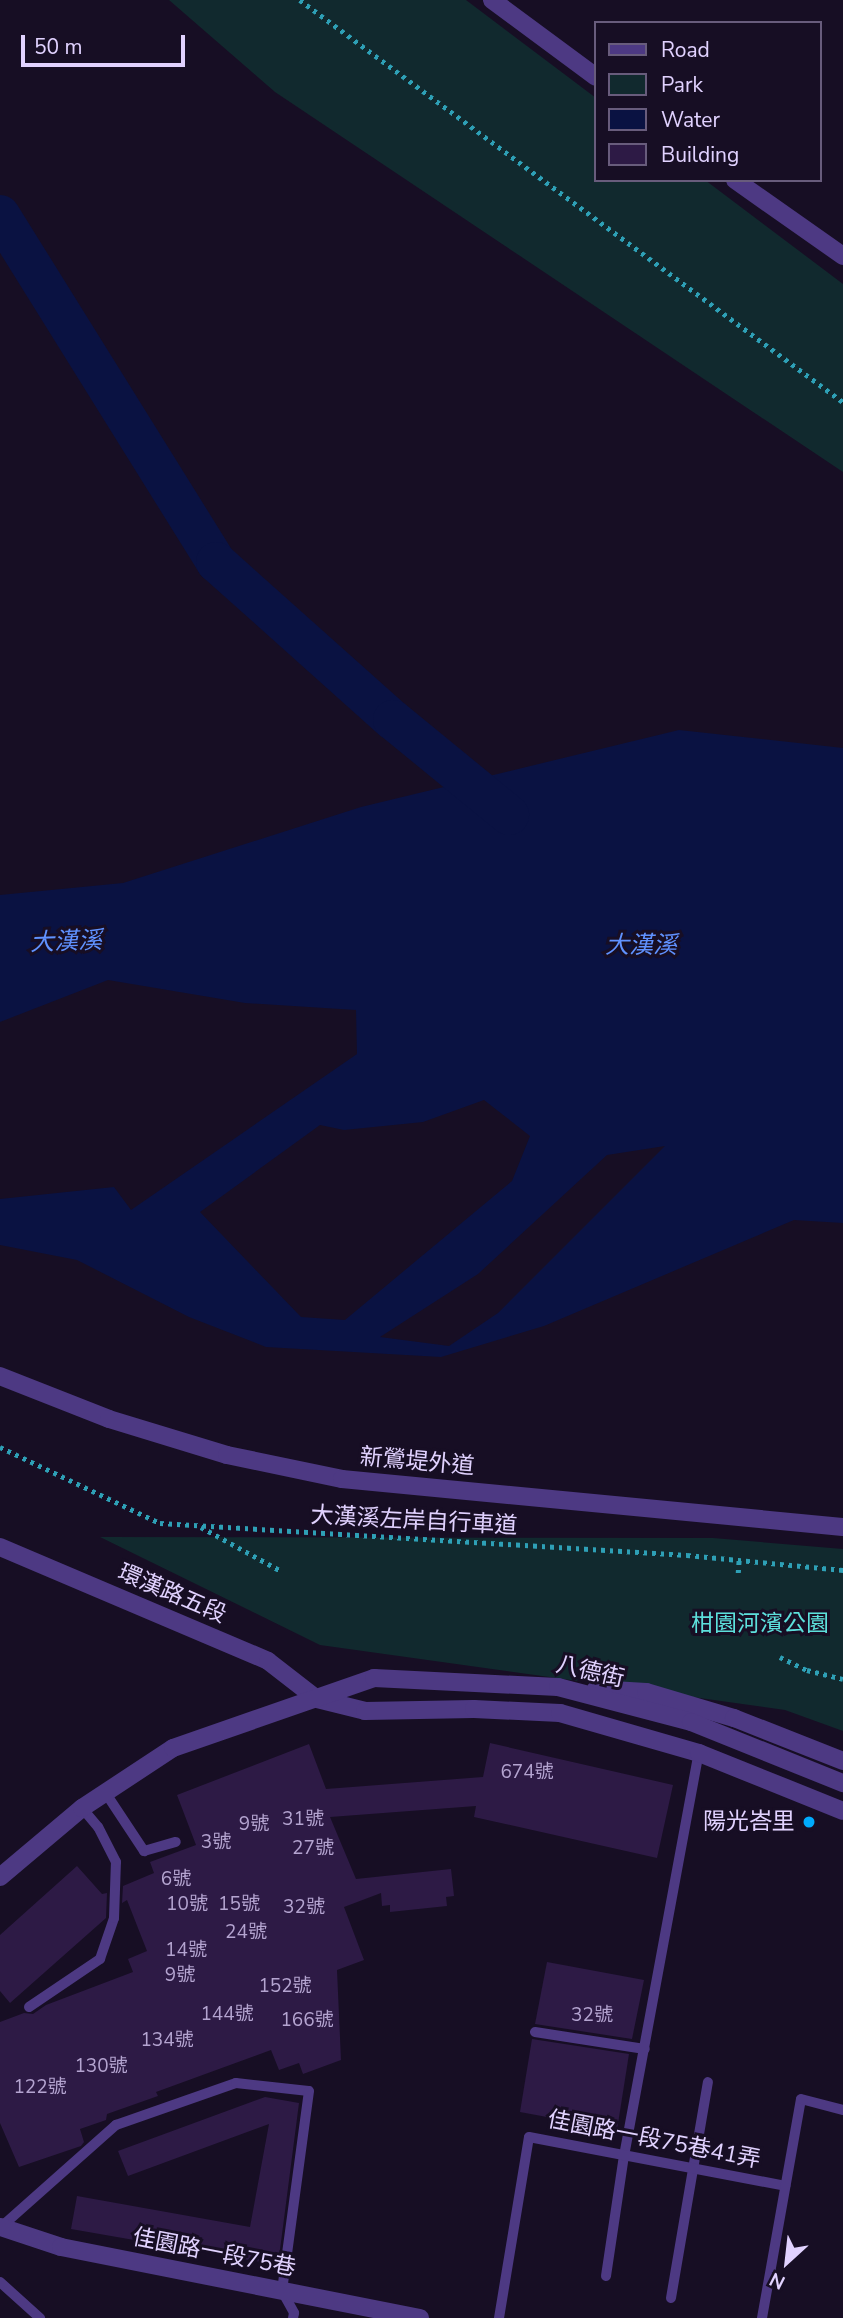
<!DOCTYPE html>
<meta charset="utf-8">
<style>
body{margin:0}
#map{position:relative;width:843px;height:2318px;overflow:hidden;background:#170e24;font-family:"Nunito Sans","Noto Sans TC",sans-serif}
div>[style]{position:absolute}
.green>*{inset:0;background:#11292e}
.water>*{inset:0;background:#0a1242}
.river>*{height:40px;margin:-20px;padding:0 20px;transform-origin:20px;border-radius:20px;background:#0a1242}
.building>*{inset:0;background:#2d1a45}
.path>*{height:4.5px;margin-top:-2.25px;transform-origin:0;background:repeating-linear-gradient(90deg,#2ea0b6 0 3.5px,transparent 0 8.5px)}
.service>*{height:10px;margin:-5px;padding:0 5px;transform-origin:5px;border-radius:5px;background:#4d3983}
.minor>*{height:18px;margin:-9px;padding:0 9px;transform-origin:9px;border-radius:9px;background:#4d3983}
.tertiary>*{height:18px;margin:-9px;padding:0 9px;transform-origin:9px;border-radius:9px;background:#4d3983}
.dots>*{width:19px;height:19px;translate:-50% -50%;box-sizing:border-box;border:4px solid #170e24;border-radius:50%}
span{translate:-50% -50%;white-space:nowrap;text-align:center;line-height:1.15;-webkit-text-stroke:6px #170e24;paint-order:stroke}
.number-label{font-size:19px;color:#b4a4d0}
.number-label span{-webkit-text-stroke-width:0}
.street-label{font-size:23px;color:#e1d2ff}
.park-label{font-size:23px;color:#5de0dc}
.poi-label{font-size:23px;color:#e1d2ff}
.right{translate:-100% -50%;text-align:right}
.water-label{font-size:24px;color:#6092ff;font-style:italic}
.legend{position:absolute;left:594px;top:21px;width:228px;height:161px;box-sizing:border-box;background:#170e24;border:2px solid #685c7c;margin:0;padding:9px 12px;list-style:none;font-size:21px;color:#e1d2ff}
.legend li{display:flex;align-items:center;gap:14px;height:35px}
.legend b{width:35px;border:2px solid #685c7c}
.north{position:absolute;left:752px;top:2227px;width:70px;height:70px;-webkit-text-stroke:5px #170e24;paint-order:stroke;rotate:207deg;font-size:19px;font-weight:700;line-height:28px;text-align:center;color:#e1d2ff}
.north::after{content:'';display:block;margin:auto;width:24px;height:32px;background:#e1d2ff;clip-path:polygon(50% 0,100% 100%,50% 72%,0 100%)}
.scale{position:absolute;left:21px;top:35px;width:164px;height:32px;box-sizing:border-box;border:4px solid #e1d2ff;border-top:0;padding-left:9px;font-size:21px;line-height:24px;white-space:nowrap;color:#e1d2ff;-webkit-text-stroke:5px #170e24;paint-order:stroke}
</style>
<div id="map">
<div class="green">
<i style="clip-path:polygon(169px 0,466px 0,596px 98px,596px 180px,705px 180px,843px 284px,843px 472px,275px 92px)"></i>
<i style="clip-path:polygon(100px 1537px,713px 1538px,843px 1549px,843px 1731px,785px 1710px,320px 1645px)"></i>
</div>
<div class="water">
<i style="clip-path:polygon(evenodd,679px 730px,843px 748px,843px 1223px,794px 1220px,544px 1326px,441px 1357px,266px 1347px,189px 1317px,77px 1260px,0 1245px,0 1199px,114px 1187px,131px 1210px,357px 1054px,356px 1010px,245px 1003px,108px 980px,0 1022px,0 895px,123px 883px,361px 807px,679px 730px,484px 1100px,530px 1136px,512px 1181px,345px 1320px,301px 1317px,200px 1212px,320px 1125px,344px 1130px,423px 1122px,484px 1100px,679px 730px,665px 1146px,498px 1313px,449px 1346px,380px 1337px,478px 1274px,607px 1155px,665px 1146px)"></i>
</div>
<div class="river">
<i style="left:0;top:215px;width:409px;rotate:58.1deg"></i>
<i style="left:216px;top:562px;width:237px;rotate:41.8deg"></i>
<i style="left:393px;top:720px;width:150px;rotate:39.3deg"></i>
</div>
<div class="building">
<i style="clip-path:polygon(490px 1743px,673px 1785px,657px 1858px,474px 1817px,476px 1806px,330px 1817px,356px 1879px,451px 1869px,454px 1896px,446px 1897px,447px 1906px,390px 1912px,390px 1905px,382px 1906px,381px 1893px,344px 1907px,364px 1960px,337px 1970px,341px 2060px,303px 2074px,299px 2063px,279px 2070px,271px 2050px,156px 2092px,158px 2096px,107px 2114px,106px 2120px,80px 2129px,84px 2142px,81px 2146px,19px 2167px,0 2123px,0 2022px,24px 2013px,33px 2014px,46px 2005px,133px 1972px,128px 1959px,147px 1951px,127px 1900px,122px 1903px,123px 1886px,154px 1873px,150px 1862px,196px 1845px,177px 1795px,309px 1744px,326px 1789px,483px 1777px)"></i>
<i style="clip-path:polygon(77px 1866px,102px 1894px,107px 1893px,106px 1918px,10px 2003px,0 1991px,0 1935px)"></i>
<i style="clip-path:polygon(547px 1962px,644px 1980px,632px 2039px,535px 2024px)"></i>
<i style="clip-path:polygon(532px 2039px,629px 2054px,617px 2130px,520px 2112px)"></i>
<i style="clip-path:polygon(265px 2097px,299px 2103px,278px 2265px,71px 2229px,77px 2196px,250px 2227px,269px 2124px,128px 2176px,118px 2151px)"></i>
</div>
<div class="path">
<i style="left:300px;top:0;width:676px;rotate:36.51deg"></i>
<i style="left:0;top:1447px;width:177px;rotate:25.4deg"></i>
<i style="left:160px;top:1523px;width:528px;rotate:3.47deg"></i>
<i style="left:687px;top:1555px;width:157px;rotate:5.5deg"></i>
<i style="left:201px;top:1527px;width:91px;rotate:28.8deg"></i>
<i style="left:738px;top:1573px;width:13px;rotate:-86deg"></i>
<i style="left:780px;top:1657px;width:30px;rotate:26deg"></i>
<i style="left:807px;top:1670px;width:37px;rotate:14deg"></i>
</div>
<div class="service">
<i style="left:105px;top:1792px;width:71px;rotate:56.5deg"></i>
<i style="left:144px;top:1851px;width:33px;rotate:-16deg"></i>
<i style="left:29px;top:2007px;width:86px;rotate:-34.1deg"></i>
<i style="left:100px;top:1959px;width:43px;rotate:-71.1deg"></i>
<i style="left:114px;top:1918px;width:56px;rotate:-88deg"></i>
<i style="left:116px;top:1862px;width:39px;rotate:-117deg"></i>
<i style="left:98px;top:1827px;width:25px;rotate:-130deg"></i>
<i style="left:535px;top:2032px;width:111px;rotate:8.8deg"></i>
<i style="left:1px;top:2227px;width:154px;rotate:-41.6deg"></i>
<i style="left:116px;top:2125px;width:127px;rotate:-19.3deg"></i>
<i style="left:236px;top:2083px;width:73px;rotate:6.3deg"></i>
<i style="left:309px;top:2091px;width:202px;rotate:97.7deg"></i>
<i style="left:282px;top:2291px;width:25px;rotate:61deg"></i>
<i style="left:294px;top:2313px;width:5px;rotate:101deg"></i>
<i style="left:606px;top:2276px;width:121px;rotate:-81.5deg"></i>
<i style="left:624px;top:2156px;width:410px;rotate:-79.5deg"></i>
<i style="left:0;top:2282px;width:54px;rotate:42deg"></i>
<i style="left:671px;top:2298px;width:219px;rotate:-80.3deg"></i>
<i style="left:499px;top:2318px;width:183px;rotate:-80.6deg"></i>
<i style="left:529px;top:2137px;width:261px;rotate:10.8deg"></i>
<i style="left:762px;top:2318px;width:222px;rotate:-79.9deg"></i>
<i style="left:801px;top:2099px;width:43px;rotate:14.7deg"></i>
</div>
<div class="minor">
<i style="left:492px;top:0;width:129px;rotate:36.5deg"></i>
<i style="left:735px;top:180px;width:132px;rotate:35.1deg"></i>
<i style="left:1px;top:2227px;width:63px;rotate:18.4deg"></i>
<i style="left:61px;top:2247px;width:366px;rotate:11.2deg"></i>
</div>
<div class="tertiary">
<i style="left:0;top:1376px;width:117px;rotate:21.5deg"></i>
<i style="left:109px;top:1419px;width:123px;rotate:17deg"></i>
<i style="left:227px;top:1455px;width:117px;rotate:11.8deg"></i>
<i style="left:342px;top:1479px;width:503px;rotate:5.47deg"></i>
<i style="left:0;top:1547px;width:291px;rotate:23deg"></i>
<i style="left:268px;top:1661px;width:62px;rotate:37.8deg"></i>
<i style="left:317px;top:1699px;width:49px;rotate:14deg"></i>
<i style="left:365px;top:1711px;width:109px;rotate:-1.1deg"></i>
<i style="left:474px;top:1709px;width:86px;rotate:2.7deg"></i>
<i style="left:560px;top:1713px;width:145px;rotate:16.1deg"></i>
<i style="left:699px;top:1753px;width:155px;rotate:21.9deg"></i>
<i style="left:596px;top:1689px;width:50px;rotate:3.4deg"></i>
<i style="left:646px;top:1692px;width:92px;rotate:16.5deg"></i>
<i style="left:734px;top:1718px;width:117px;rotate:21.5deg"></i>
<i style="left:0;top:1877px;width:107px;rotate:-40.1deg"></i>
<i style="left:82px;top:1808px;width:109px;rotate:-33.4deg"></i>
<i style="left:173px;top:1748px;width:213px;rotate:-19.2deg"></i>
<i style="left:374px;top:1678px;width:184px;rotate:2.8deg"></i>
<i style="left:558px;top:1687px;width:138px;rotate:14.7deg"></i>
<i style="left:691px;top:1722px;width:164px;rotate:21.9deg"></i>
</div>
<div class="dots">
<i style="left:809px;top:1822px;background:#00abfd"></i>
</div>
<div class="number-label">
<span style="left:527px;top:1773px">674號</span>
<span style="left:303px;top:1820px">31號</span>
<span style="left:254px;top:1825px">9號</span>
<span style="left:216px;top:1843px">3號</span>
<span style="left:313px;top:1849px">27號</span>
<span style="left:176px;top:1880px">6號</span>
<span style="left:187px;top:1905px">10號</span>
<span style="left:239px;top:1905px">15號</span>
<span style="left:304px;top:1908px">32號</span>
<span style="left:246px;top:1933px">24號</span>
<span style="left:186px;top:1951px">14號</span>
<span style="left:180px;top:1976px">9號</span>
<span style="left:285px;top:1987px">152號</span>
<span style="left:227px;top:2015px">144號</span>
<span style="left:592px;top:2016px">32號</span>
<span style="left:307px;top:2021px">166號</span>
<span style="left:167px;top:2041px">134號</span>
<span style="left:101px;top:2067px">130號</span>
<span style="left:40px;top:2088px">122號</span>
</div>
<div class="street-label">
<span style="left:417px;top:1462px;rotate:5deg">新鶯堤外道</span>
<span style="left:414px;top:1521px;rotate:3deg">大漢溪左岸自行車道</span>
<span style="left:172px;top:1594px;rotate:23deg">環漢路五段</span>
<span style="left:590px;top:1672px;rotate:13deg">八德街</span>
<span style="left:654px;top:2140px;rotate:11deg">佳園路一段75巷41弄</span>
<span style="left:214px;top:2253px;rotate:11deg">佳園路一段75巷</span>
</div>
<div class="park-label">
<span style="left:760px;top:1624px">柑園河濱公園</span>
</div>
<div class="poi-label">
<span class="right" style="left:795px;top:1822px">陽光峇里</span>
</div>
<div class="water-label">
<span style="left:66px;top:942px;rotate:-2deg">大漢溪</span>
<span style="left:641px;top:946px">大漢溪</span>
</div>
<ul class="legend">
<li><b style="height:9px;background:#4d3983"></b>Road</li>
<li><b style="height:19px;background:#11292e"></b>Park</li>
<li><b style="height:19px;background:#0a1242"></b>Water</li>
<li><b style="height:19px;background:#2d1a45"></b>Building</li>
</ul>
<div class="north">N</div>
<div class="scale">50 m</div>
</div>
